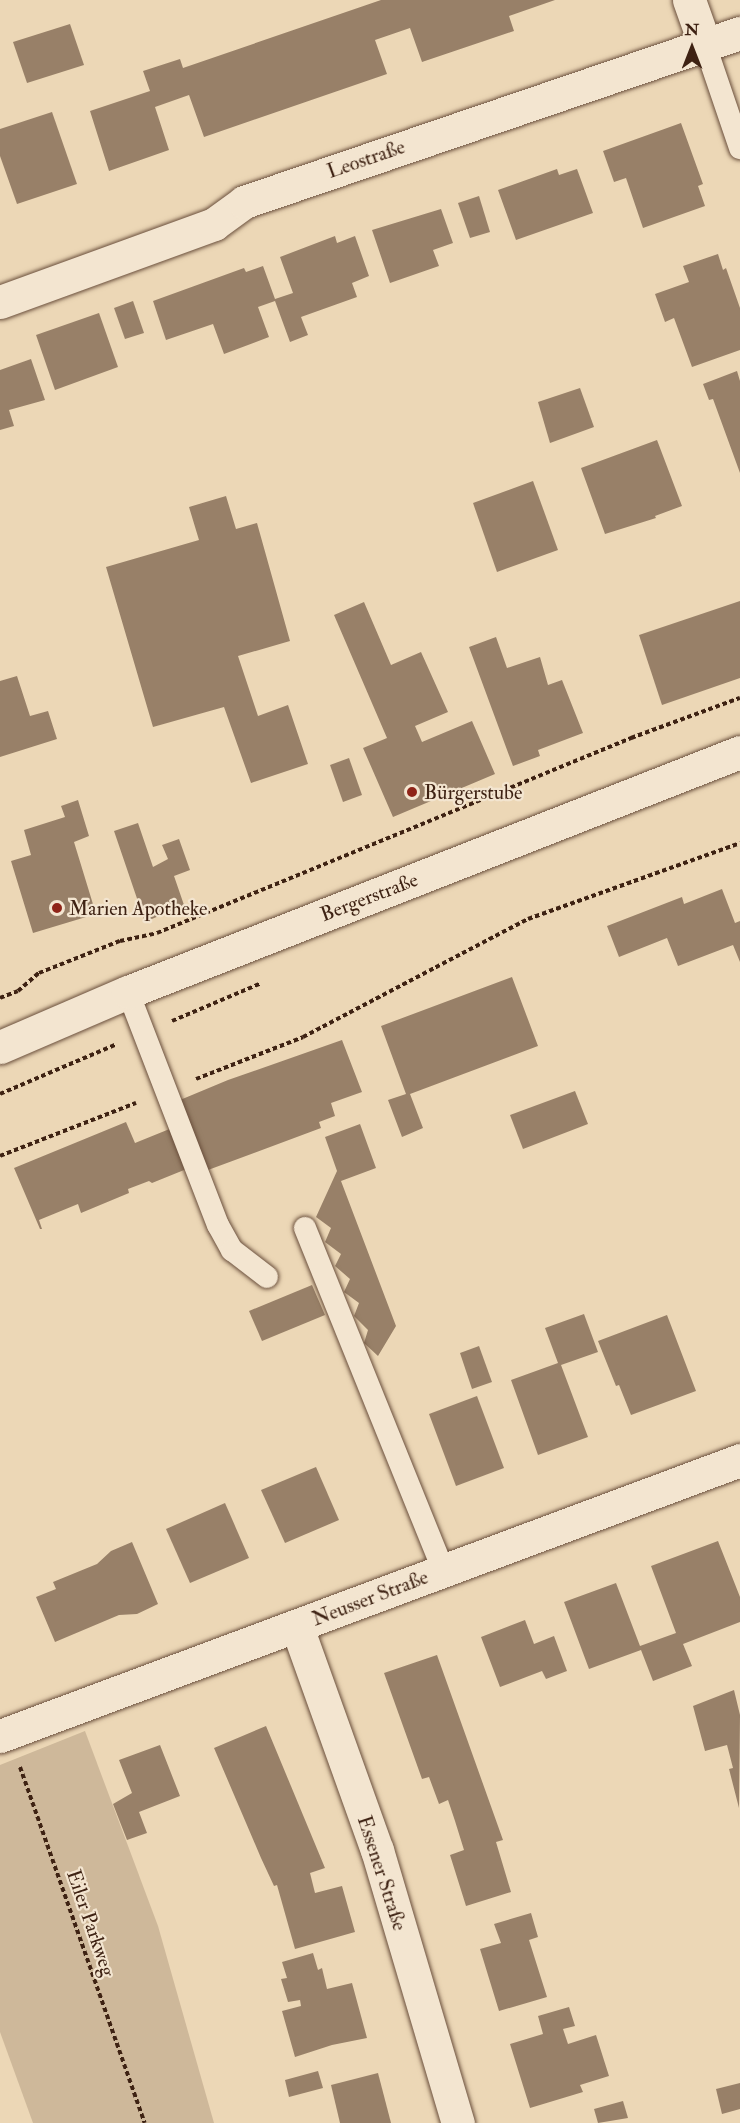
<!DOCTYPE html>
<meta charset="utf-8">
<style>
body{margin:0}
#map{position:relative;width:740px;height:2123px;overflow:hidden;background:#ecd7b6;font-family:"IM FELL Double Pica",serif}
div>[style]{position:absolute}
.green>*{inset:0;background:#ceb89a}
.building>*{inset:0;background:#988068}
.path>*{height:4px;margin-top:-2px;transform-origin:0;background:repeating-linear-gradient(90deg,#3e2213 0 4.5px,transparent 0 7.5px)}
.roads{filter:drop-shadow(0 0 2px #6a4f3c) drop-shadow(0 0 2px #6a4f3c)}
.lane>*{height:22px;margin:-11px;padding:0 11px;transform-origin:11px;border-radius:11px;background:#f3e5d0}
.street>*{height:33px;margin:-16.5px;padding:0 16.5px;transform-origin:16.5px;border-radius:16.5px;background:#f3e5d0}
.secondary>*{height:33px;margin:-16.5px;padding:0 16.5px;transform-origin:16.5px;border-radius:16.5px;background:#f3e5d0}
.dots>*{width:16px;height:16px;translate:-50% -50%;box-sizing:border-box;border:3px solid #f3e5d0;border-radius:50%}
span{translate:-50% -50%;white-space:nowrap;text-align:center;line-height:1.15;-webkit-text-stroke:4.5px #f3e5d0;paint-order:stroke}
.street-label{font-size:20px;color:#3e2213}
.poi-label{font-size:20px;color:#3e2213}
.left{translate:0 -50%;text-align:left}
.north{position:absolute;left:662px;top:18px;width:60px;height:60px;-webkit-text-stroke:4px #f3e5d0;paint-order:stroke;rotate:0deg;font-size:16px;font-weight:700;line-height:24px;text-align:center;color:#3e2213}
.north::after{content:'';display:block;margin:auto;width:21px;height:27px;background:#3e2213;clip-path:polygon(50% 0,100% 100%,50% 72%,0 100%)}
</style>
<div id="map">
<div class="green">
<i style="clip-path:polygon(85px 1731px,158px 1926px,214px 2123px,33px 2123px,0 2032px,0 1765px)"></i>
</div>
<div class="building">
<i style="clip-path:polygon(381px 0,555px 0,509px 16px,514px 31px,422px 62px,410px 28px,375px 40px,387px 74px,204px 137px,189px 95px,155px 107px,169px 150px,109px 171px,90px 111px,150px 91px,143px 71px,180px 59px,183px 68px)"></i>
<i style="clip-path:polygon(70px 24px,84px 65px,27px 83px,13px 42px)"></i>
<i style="clip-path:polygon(52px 112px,77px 184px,17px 204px,0 156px,0 129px)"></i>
<i style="clip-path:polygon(681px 123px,703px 184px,698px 186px,705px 206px,643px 228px,626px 178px,614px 182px,603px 151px)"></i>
<i style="clip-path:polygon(557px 169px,559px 175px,577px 169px,593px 213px,516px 240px,498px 190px)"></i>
<i style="clip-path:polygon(479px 196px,490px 232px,470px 238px,458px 203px)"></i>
<i style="clip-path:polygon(441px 209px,453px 243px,433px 250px,439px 266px,390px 283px,372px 230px)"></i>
<i style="clip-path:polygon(335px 236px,337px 243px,355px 236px,369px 276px,352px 283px,357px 297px,301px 317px,308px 335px,290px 342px,275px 301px,258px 307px,269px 337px,224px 354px,213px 324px,166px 340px,153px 301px,244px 268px,246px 272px,263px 266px,275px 299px,293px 293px,280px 257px)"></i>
<i style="clip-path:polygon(718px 254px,723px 270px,726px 268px,740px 308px,740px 350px,692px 367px,674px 318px,665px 322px,655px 294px,689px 282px,683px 266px)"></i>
<i style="clip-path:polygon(133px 301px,144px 333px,125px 339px,114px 308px)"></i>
<i style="clip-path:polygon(99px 313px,118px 367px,55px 390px,36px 335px)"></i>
<i style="clip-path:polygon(31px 359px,45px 400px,9px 410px,14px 426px,0 430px,0 370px)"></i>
<i style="clip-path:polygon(737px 371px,740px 381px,740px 473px,713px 399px,709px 400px,703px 384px)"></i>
<i style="clip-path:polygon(580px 388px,594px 427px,550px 443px,538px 402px)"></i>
<i style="clip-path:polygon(657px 440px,682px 506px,655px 516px,656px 518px,605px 534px,581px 468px)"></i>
<i style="clip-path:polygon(533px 481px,558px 550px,497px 572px,473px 503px)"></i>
<i style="clip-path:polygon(226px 496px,236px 529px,257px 523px,290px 641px,238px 656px,258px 716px,288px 705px,308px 764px,251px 783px,224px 707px,153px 727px,106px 567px,199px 540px,189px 507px)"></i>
<i style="clip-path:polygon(740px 601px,740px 678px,662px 705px,639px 635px)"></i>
<i style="clip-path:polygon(364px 602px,391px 665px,421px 652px,448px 712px,415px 726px,422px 742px,472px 721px,495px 774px,393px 817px,363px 748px,387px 738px,334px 615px)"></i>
<i style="clip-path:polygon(496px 637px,507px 668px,540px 657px,548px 685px,562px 680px,583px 733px,538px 750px,540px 756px,513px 766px,469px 647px)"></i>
<i style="clip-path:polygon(17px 676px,30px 716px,48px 711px,57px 739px,0 757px,0 681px)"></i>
<i style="clip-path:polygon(349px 758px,362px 795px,343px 802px,330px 765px)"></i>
<i style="clip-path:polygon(78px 800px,89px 836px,74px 842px,96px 914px,33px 933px,11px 861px,31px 855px,24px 830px,65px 817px,61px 806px)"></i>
<i style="clip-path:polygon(138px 823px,153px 867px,168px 859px,162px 845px,179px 839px,190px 870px,174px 876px,184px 905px,145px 922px,114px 831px)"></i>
<i style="clip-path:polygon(722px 889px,735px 923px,740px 921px,740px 962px,733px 945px,678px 966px,667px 938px,619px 957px,607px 926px,682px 897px,684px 904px)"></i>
<i style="clip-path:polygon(512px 977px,538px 1046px,410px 1094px,423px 1128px,402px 1137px,388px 1100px,406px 1094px,381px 1026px)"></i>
<i style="clip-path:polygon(342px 1040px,362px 1092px,331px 1103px,335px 1116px,319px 1122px,321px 1128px,208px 1170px,180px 1100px,228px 1080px)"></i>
<i style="clip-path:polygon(575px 1091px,588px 1124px,523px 1149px,510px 1115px)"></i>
<i style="clip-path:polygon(126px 1122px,135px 1143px,172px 1128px,189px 1168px,152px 1183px,149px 1181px,128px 1189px,129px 1193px,81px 1213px,78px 1204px,39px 1220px,42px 1229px,40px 1229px,14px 1168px)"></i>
<i style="clip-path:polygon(360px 1124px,376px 1168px,341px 1181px,396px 1326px,378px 1356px,364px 1343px,368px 1330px,354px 1316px,359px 1303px,344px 1292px,350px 1279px,335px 1266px,341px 1254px,325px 1242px,331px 1228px,316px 1217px,337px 1171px,325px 1137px)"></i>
<i style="clip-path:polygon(312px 1285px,325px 1315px,262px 1341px,249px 1311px)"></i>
<i style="clip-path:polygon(584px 1314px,598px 1352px,561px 1365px,588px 1437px,538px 1455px,511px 1380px,558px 1363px,545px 1328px)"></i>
<i style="clip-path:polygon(667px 1315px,696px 1391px,631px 1415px,619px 1385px,616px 1386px,598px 1341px)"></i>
<i style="clip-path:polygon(479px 1346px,492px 1382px,472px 1389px,460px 1353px)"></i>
<i style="clip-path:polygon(477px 1396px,504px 1468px,456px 1486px,429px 1414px)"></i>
<i style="clip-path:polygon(316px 1467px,339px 1520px,285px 1543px,261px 1490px)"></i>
<i style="clip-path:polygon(225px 1503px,249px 1558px,190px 1583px,166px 1529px)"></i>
<i style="clip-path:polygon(718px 1541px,740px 1597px,740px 1622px,683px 1644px,692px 1666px,653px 1681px,641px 1650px,589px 1669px,564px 1602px,616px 1583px,640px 1646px,676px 1633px,651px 1566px)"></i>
<i style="clip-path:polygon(132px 1542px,158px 1604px,137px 1614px,119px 1615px,55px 1642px,36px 1597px,56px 1589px,53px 1582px,97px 1564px,111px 1551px)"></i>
<i style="clip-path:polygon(525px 1620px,534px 1644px,554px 1636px,567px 1671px,546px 1679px,542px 1671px,500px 1687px,481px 1637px)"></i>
<i style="clip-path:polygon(437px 1655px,503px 1840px,496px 1842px,511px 1892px,466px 1906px,450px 1855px,464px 1850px,455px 1821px,448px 1800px,439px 1804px,429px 1777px,422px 1779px,384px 1673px)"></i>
<i style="clip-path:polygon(734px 1690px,740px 1715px,739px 1808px,729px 1769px,733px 1768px,727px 1745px,705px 1751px,693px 1706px)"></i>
<i style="clip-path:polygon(266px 1726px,325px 1868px,310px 1873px,315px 1893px,342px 1886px,355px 1932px,295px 1949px,277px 1885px,274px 1886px,261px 1858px,214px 1748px)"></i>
<i style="clip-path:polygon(160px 1745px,180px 1796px,139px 1812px,147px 1833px,127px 1840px,113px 1804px,132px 1793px,119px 1760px)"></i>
<i style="clip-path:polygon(531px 1913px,538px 1937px,529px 1940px,547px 1997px,499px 2011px,480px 1949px,501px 1943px,494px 1924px)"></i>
<i style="clip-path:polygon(313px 1953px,318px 1970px,322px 1968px,327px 1989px,352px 1983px,367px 2038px,332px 2045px,295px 2057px,282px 2011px,301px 2006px,300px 2000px,288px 2002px,281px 1979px,287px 1978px,282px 1962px)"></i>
<i style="clip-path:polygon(569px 2007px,575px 2026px,563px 2029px,568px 2044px,596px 2035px,609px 2076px,580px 2085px,583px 2092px,530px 2108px,510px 2044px,543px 2034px,538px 2016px)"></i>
<i style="clip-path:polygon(318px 2071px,323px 2088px,289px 2097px,285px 2080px)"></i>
<i style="clip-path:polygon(378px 2073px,391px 2123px,340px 2123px,331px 2085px)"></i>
<i style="clip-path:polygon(740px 2083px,740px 2109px,722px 2114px,716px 2089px)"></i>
<i style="clip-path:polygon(623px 2101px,628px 2118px,598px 2123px,594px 2109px)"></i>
</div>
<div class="path">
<i style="left:0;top:998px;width:19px;rotate:-21deg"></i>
<i style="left:18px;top:991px;width:28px;rotate:-41deg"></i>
<i style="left:39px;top:973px;width:87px;rotate:-21.6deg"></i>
<i style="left:120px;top:941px;width:38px;rotate:-12deg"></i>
<i style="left:157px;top:933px;width:513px;rotate:-22.36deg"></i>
<i style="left:631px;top:738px;width:116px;rotate:-20.2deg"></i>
<i style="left:172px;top:1021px;width:95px;rotate:-23deg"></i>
<i style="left:196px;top:1079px;width:115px;rotate:-21.4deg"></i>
<i style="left:303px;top:1037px;width:254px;rotate:-27.7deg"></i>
<i style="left:528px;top:919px;width:225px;rotate:-19.7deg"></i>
<i style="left:0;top:1094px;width:125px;rotate:-23.1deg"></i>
<i style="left:0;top:1156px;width:146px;rotate:-21.3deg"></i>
<i style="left:20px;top:1767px;width:377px;rotate:70.7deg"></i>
</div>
<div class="roads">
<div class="lane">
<i style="left:705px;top:45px;width:109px;rotate:71.2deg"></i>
<i style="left:128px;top:992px;width:250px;rotate:68.9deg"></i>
<i style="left:218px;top:1225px;width:29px;rotate:61deg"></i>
<i style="left:232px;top:1250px;width:44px;rotate:37.6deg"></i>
<i style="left:305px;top:1228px;width:369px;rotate:68deg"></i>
</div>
<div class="street">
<i style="left:689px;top:0;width:48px;rotate:70.4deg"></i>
<i style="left:0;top:302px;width:228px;rotate:-20deg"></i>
<i style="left:214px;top:224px;width:37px;rotate:-36deg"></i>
<i style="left:244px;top:202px;width:524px;rotate:-18.82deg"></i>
<i style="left:297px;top:1627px;width:237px;rotate:70.3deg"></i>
<i style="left:377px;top:1850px;width:285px;rotate:73.5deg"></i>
<i style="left:0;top:1736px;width:790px;rotate:-20.45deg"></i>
</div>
<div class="secondary">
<i style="left:0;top:1047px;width:139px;rotate:-23.3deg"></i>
<i style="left:128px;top:992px;width:657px;rotate:-21.41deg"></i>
</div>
</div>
<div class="dots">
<i style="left:412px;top:792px;background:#8f2418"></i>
<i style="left:57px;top:908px;background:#8f2418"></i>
</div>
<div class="street-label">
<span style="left:366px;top:159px;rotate:-19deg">Leostraße</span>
<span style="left:369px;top:897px;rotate:-21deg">Bergerstraße</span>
<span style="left:370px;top:1598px;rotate:-21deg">Neusser Straße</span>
<span style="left:382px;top:1873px;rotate:72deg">Essener Straße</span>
<span style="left:91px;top:1923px;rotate:71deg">Eiler Parkweg</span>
</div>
<div class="poi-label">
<span class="left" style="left:424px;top:792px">Bürgerstube</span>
<span class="left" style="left:69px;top:908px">Marien Apotheke</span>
</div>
<div class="north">N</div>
</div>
